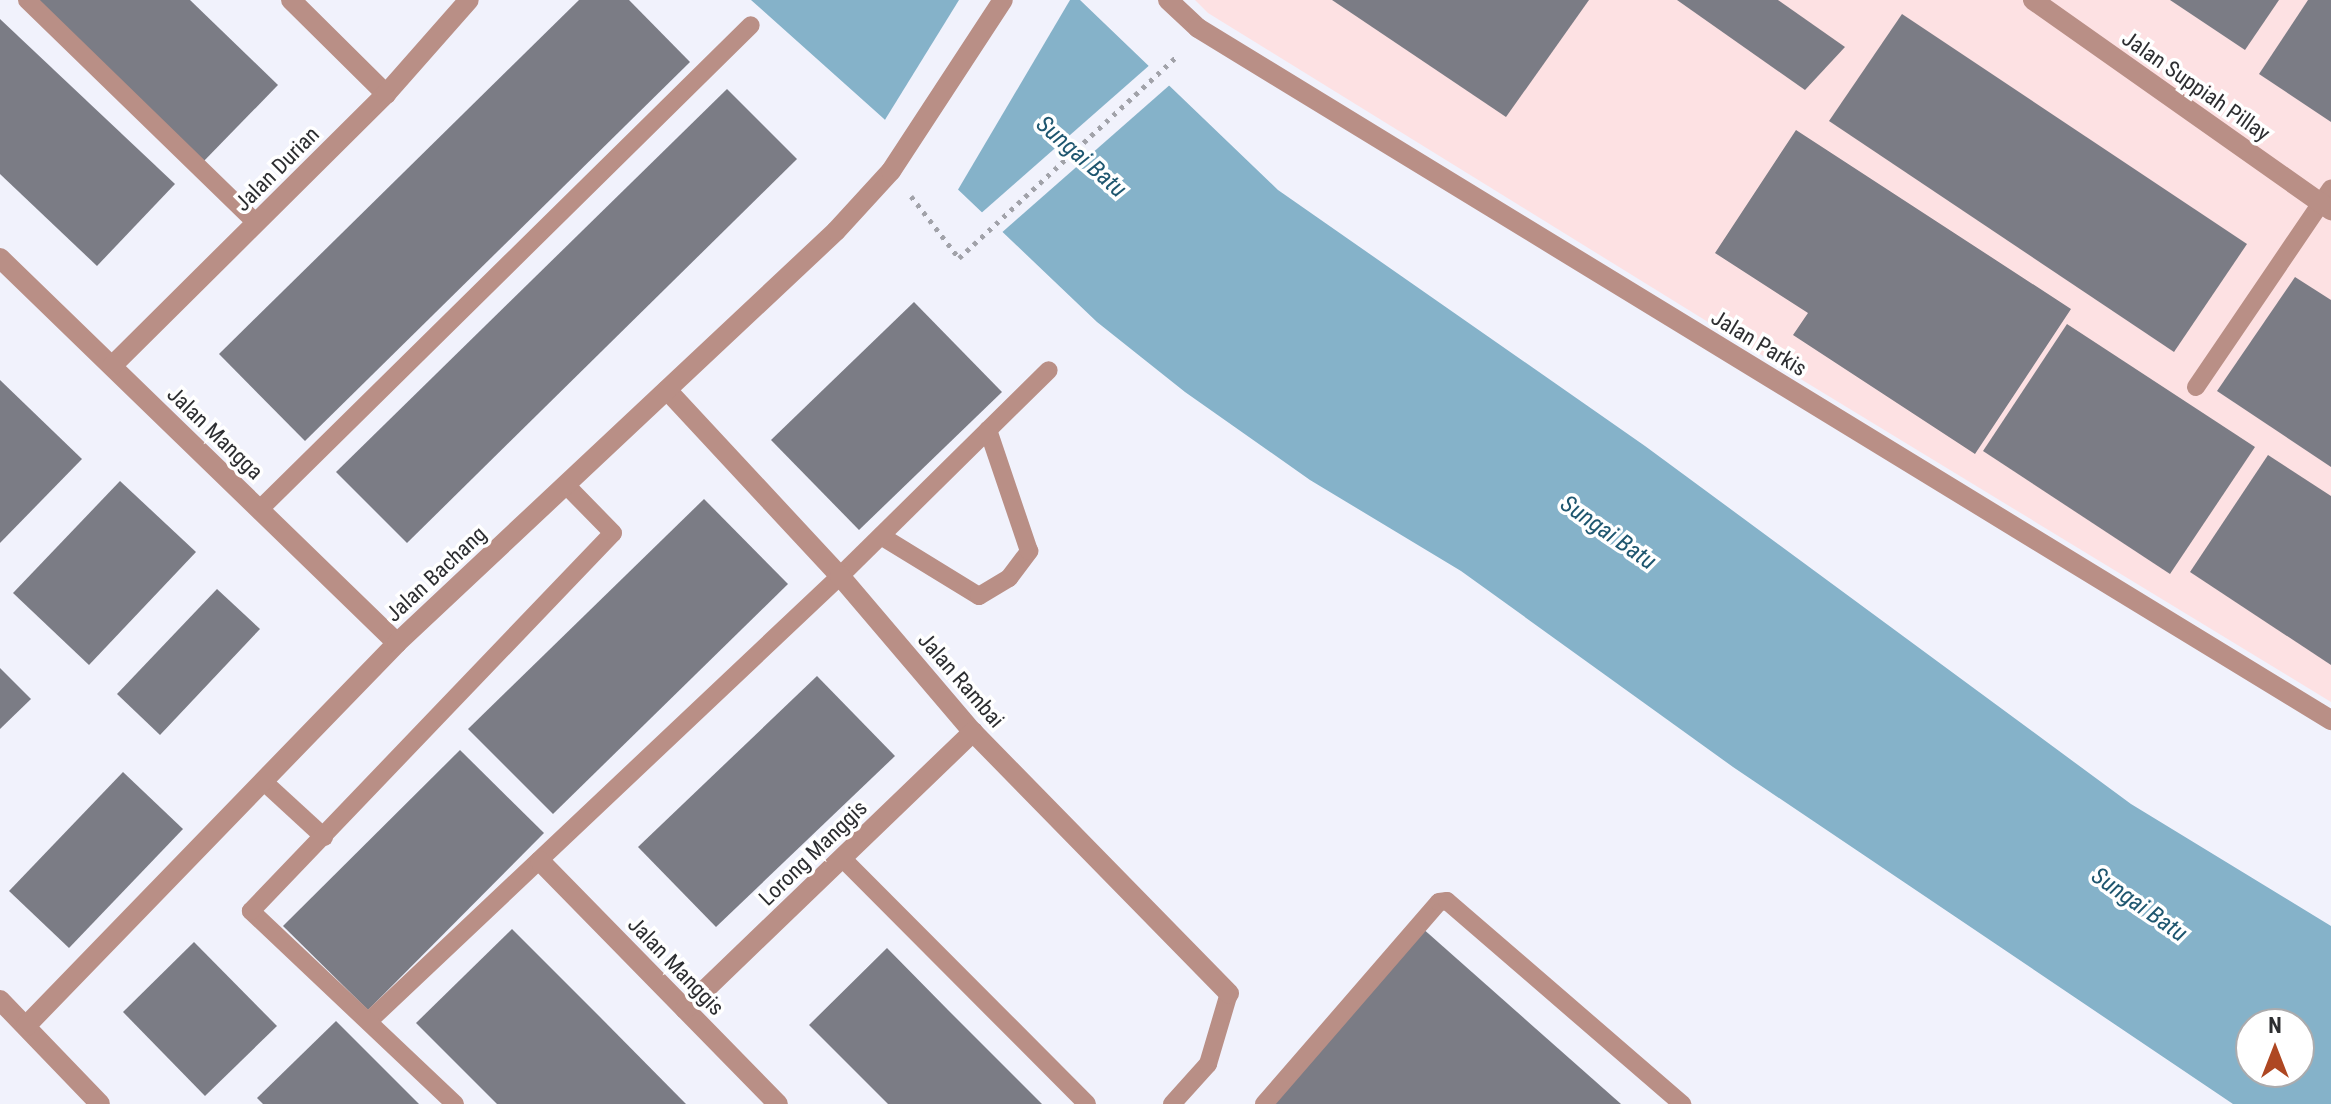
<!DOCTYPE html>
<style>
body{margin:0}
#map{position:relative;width:2331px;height:1104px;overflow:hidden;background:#f1f2fc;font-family:"Roboto Condensed",sans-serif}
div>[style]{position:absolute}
.commercial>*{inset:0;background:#fde1e3}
.water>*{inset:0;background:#85b2c9}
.pier>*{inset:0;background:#f1f2fc}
.building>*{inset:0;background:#7b7c85}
.path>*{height:5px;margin-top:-2.5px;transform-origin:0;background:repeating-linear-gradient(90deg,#a1a2a9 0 4px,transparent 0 10px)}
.lane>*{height:18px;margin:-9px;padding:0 9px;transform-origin:9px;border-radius:9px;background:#b98f86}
.street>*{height:20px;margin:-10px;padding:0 10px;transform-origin:10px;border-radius:10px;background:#b98f86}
span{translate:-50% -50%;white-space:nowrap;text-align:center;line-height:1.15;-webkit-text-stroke:7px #fff;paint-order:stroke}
.street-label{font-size:22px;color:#2d2e31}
.water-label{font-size:24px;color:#1e566f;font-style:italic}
.north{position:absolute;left:2235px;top:1008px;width:80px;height:80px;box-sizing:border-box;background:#fff;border:2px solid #ababad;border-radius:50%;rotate:0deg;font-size:22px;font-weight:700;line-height:32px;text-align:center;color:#2d2e31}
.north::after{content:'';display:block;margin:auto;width:28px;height:36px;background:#ae4722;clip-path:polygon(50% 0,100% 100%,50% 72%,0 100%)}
</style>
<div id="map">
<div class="commercial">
<i style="clip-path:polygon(1195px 0,2331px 0,2331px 702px,1776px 364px,1208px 13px)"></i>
</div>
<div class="water">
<i style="clip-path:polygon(evenodd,751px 0,1080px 0,1278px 190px,1645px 446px,2131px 804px,2331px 926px,2331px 1104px,2233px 1104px,1733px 767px,1461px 571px,1310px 480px,1185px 392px,1097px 322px,883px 118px,751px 0,2251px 1024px,2299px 1024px,2299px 1072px,2251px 1072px,2251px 1024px)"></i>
</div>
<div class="pier">
<i style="clip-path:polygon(959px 0,1070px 0,956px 193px,883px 123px)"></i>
<i style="clip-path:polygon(1152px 63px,1172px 83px,999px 235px,979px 215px)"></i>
</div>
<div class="building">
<i style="clip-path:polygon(32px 0,190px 0,278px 85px,202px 163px)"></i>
<i style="clip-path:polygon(579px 0,629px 0,690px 62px,305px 441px,219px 354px)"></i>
<i style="clip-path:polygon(1332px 0,1589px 0,1506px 117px)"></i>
<i style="clip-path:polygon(1677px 0,1778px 0,1845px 47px,1805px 90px)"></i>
<i style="clip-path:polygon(2170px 0,2279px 0,2245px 50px)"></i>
<i style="clip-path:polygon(2308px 0,2331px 0,2331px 122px,2259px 74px)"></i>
<i style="clip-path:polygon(1902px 14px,2247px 244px,2174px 352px,1829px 121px)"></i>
<i style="clip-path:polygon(0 19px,175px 184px,97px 266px,0 174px)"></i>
<i style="clip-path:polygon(727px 89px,797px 159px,407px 543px,336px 472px)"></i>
<i style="clip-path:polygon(1796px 130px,2071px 309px,1975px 454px,1793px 335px,1808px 313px,1715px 253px)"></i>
<i style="clip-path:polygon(2295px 277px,2331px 300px,2331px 467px,2217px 391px)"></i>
<i style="clip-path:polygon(914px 302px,1002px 392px,859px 530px,771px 440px)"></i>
<i style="clip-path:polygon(2067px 324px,2255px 447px,2170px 574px,1983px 451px)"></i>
<i style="clip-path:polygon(0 380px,82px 459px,0 543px)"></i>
<i style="clip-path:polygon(2268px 455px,2331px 496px,2331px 665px,2190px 572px)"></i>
<i style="clip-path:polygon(120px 481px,196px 552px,89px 665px,13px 593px)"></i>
<i style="clip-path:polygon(704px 499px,788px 584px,553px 814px,468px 729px)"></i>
<i style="clip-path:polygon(217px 589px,260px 629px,160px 735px,117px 694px)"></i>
<i style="clip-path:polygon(0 668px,31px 699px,0 729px)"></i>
<i style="clip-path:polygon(817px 676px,895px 756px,716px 927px,638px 847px)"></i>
<i style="clip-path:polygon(460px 750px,544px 833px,368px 1010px,283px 926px)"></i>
<i style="clip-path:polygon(123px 772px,183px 829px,69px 948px,9px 891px)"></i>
<i style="clip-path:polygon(1421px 927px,1621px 1104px,1271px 1104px)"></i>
<i style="clip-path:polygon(512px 929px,599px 1016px,686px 1104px,497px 1104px,416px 1023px)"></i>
<i style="clip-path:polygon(194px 942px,277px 1026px,205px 1096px,123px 1012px)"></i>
<i style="clip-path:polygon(887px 948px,948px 1010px,1042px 1104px,888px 1104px,809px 1025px)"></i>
<i style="clip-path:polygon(336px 1021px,419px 1104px,263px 1104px,257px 1098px)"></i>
</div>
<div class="path">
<i style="left:911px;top:196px;width:78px;rotate:52.3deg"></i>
<i style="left:959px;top:258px;width:299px;rotate:-42.8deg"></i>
</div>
<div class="lane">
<i style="left:27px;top:0;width:320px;rotate:44.2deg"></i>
<i style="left:2196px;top:387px;width:240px;rotate:-55.8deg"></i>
<i style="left:260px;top:509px;width:689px;rotate:-44.59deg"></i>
<i style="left:881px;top:536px;width:115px;rotate:31.5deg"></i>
<i style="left:979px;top:596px;width:35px;rotate:-31deg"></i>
<i style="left:1009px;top:578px;width:34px;rotate:-53deg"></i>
<i style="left:1029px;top:551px;width:128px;rotate:-108.7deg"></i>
<i style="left:263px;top:781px;width:83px;rotate:42.6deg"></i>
<i style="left:842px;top:858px;width:347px;rotate:45.1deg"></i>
<i style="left:370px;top:1020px;width:647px;rotate:-43.37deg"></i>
<i style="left:840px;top:576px;width:293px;rotate:-44.6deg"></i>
<i style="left:455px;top:1104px;width:281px;rotate:-136.6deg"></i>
<i style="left:251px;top:911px;width:523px;rotate:-46.24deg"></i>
<i style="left:613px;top:533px;width:67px;rotate:-134.4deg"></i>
<i style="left:1172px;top:1104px;width:54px;rotate:-48deg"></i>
<i style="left:1208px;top:1064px;width:74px;rotate:-73.5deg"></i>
<i style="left:1264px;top:1104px;width:267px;rotate:-49.1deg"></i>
<i style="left:1439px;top:902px;width:8px;rotate:-7deg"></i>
<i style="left:1447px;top:901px;width:311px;rotate:40.8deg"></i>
</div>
<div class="street">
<i style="left:291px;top:0;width:134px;rotate:44.7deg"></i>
<i style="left:1168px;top:0;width:41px;rotate:43deg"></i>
<i style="left:1198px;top:28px;width:1328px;rotate:31.42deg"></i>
<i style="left:2033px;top:0;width:365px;rotate:35.2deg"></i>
<i style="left:0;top:258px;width:553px;rotate:44.12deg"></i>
<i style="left:112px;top:366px;width:386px;rotate:-44.8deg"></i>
<i style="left:386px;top:94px;width:125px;rotate:-48.6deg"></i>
<i style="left:667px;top:390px;width:254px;rotate:47.1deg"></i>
<i style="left:840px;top:576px;width:205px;rotate:49.6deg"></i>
<i style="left:973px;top:732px;width:366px;rotate:45.6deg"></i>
<i style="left:540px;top:861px;width:340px;rotate:45.6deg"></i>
<i style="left:0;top:1000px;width:144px;rotate:46.1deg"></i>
<i style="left:685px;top:1009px;width:400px;rotate:-43.9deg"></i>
<i style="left:26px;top:1026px;width:533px;rotate:-45.91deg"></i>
<i style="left:397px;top:643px;width:602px;rotate:-43.18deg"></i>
<i style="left:836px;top:231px;width:81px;rotate:-47.5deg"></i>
<i style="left:891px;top:171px;width:204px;rotate:-56.8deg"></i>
</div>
<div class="street-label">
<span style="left:2196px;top:86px;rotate:35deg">Jalan Suppiah Pillay</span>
<span style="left:277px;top:169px;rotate:-45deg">Jalan Durian</span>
<span style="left:1759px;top:343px;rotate:31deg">Jalan Parkis</span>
<span style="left:215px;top:433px;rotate:44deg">Jalan Mangga</span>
<span style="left:436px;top:574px;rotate:-43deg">Jalan Bachang</span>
<span style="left:961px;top:680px;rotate:49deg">Jalan Rambai</span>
<span style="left:813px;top:853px;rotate:-44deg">Lorong Manggis</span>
<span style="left:676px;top:966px;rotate:46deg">Jalan Manggis</span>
</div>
<div class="water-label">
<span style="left:1081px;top:157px;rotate:41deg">Sungai Batu</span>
<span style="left:1608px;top:533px;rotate:35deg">Sungai Batu</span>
<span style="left:2139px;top:905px;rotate:35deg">Sungai Batu</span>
</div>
<div class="north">N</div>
</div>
